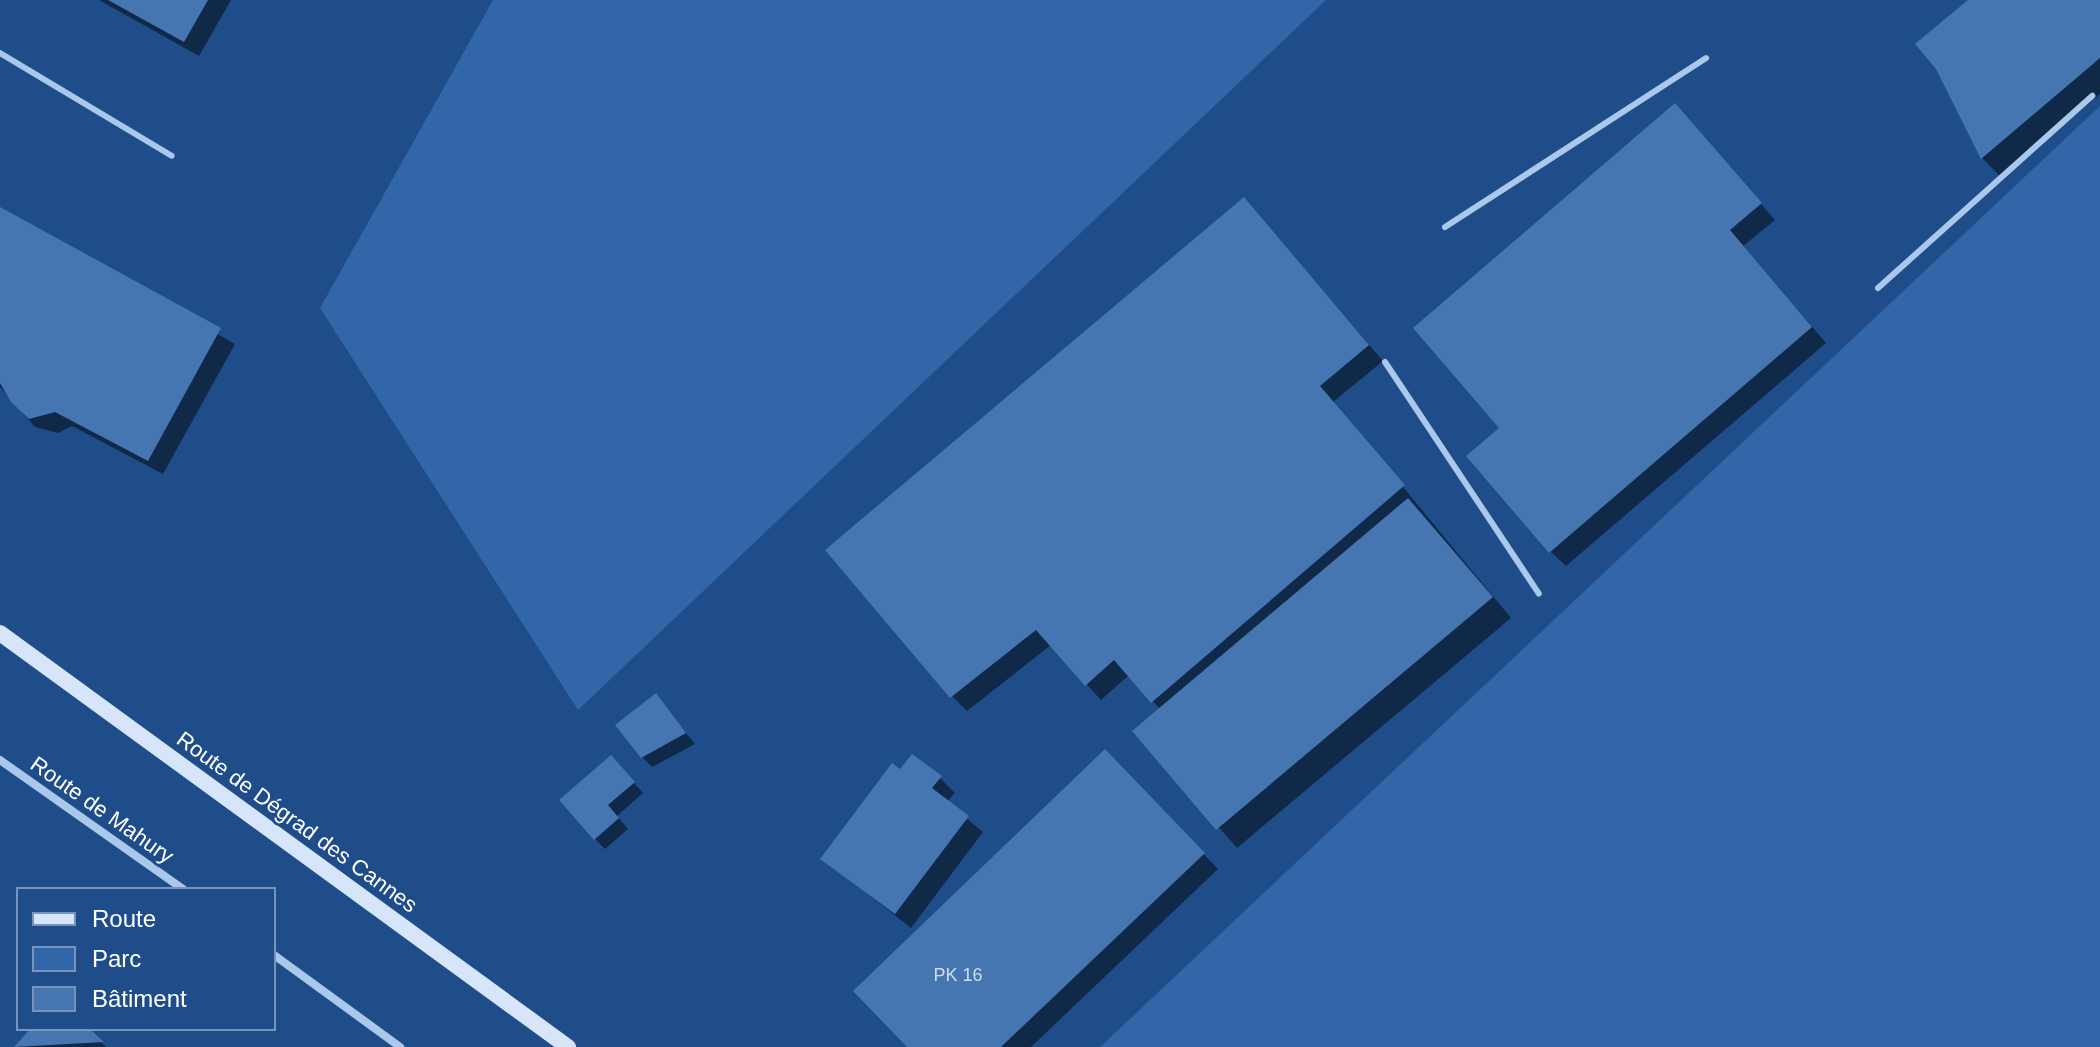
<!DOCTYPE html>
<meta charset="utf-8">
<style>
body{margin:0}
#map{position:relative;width:2100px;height:1047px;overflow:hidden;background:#1e4d8a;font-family:Arial,sans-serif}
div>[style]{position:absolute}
.green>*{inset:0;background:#3166a8}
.shadow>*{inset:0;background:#0007}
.building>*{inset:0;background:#4676b2}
.lane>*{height:6px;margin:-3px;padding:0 3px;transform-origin:3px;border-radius:3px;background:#aac7ec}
.street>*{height:8px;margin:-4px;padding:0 4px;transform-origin:4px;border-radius:4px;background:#aac7ec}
.secondary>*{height:16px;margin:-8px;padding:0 8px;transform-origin:8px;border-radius:8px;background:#d6e5f9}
span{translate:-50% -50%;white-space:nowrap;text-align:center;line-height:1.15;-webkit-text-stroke:6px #1e4d8a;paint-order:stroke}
.number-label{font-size:18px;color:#d1ddec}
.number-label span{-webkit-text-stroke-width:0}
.street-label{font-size:22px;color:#fff}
.legend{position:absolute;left:16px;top:887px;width:260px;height:144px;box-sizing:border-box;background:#1e4d8a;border:2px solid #7894b9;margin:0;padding:10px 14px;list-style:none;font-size:24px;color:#fff}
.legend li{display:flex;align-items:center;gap:16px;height:40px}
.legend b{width:40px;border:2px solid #7894b9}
</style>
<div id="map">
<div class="green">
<i style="clip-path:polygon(493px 0,1326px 0,578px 710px,320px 308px)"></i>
<i style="clip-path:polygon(2100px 106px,2100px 1047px,1100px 1047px)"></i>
</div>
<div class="shadow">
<i style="clip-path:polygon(99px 0,231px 0,199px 56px)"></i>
<i style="clip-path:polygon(1971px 0,2100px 0,2100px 94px,2001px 177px,1982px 158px)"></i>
<i style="clip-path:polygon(1690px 121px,1775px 220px,1743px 246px,1826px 343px,1566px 566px,1550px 551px,1502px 428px)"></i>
<i style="clip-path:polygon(1244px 199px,1383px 361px,1333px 402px,1511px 618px,1237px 848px,1135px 731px,1160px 709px,1129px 675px,1101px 700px,1051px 645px,967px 711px,952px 696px)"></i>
<i style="clip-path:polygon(0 209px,235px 344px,163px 474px,72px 426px,58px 433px,35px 427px,0 387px)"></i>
<i style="clip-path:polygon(656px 696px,695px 744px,652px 767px,642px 757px)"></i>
<i style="clip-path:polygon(1105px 752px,1218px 869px,1031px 1047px,909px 1047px)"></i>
<i style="clip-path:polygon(621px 768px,643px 793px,617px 816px,628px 829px,605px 849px,595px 839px)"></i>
<i style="clip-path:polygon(901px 772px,940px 778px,955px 793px,947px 802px,983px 832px,911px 928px,822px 858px)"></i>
<i style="clip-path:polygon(33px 1029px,87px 1029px,106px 1047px,17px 1047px)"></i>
</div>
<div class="building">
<i style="clip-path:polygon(108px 0,208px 0,184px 42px)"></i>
<i style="clip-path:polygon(1968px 0,2100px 0,2100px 58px,1981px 159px,1936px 69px,1915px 44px)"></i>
<i style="clip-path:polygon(1675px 103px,1762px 203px,1730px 230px,1812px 327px,1549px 553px,1466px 456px,1499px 428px,1413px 328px)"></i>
<i style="clip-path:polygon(1244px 197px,1369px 345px,1320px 386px,1405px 485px,1151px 703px,1114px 660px,1085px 686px,1036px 630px,950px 698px,825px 550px)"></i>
<i style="clip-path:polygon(0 207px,221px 328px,148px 461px,55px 412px,29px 419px,11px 402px,0 383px)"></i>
<i style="clip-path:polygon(1408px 498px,1493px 597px,1216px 830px,1132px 731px)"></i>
<i style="clip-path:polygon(656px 693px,686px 733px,641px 758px,615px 725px)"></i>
<i style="clip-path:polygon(1105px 749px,1205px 853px,1001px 1047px,907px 1047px,853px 991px)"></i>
<i style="clip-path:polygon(912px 754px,942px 776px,932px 788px,969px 816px,895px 914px,820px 859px,892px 763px,900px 769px)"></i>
<i style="clip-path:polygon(611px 755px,635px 782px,608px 805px,619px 818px,594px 840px,559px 800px)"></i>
<i style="clip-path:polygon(30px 1029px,90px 1029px,104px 1042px,14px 1047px)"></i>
</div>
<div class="lane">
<i style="left:0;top:53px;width:200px;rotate:30.9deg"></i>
<i style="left:1445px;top:227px;width:311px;rotate:-32.9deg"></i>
<i style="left:1878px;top:288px;width:288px;rotate:-41.9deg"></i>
<i style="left:1385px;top:362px;width:278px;rotate:56.4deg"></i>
</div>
<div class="street">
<i style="left:0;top:760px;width:224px;rotate:35.2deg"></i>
<i style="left:274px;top:955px;width:156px;rotate:36.1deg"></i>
</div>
<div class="secondary">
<i style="left:0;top:633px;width:703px;rotate:36.09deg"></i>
</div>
<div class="number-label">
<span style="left:958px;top:975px">PK 16</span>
</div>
<div class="street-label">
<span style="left:102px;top:810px;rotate:35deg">Route de Mahury</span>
<span style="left:297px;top:822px;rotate:36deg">Route de Dégrad des Cannes</span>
</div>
<ul class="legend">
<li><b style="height:10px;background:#d6e5f9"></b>Route</li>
<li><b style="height:22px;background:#3166a8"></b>Parc</li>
<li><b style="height:22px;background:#4676b2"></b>Bâtiment</li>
</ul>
</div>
